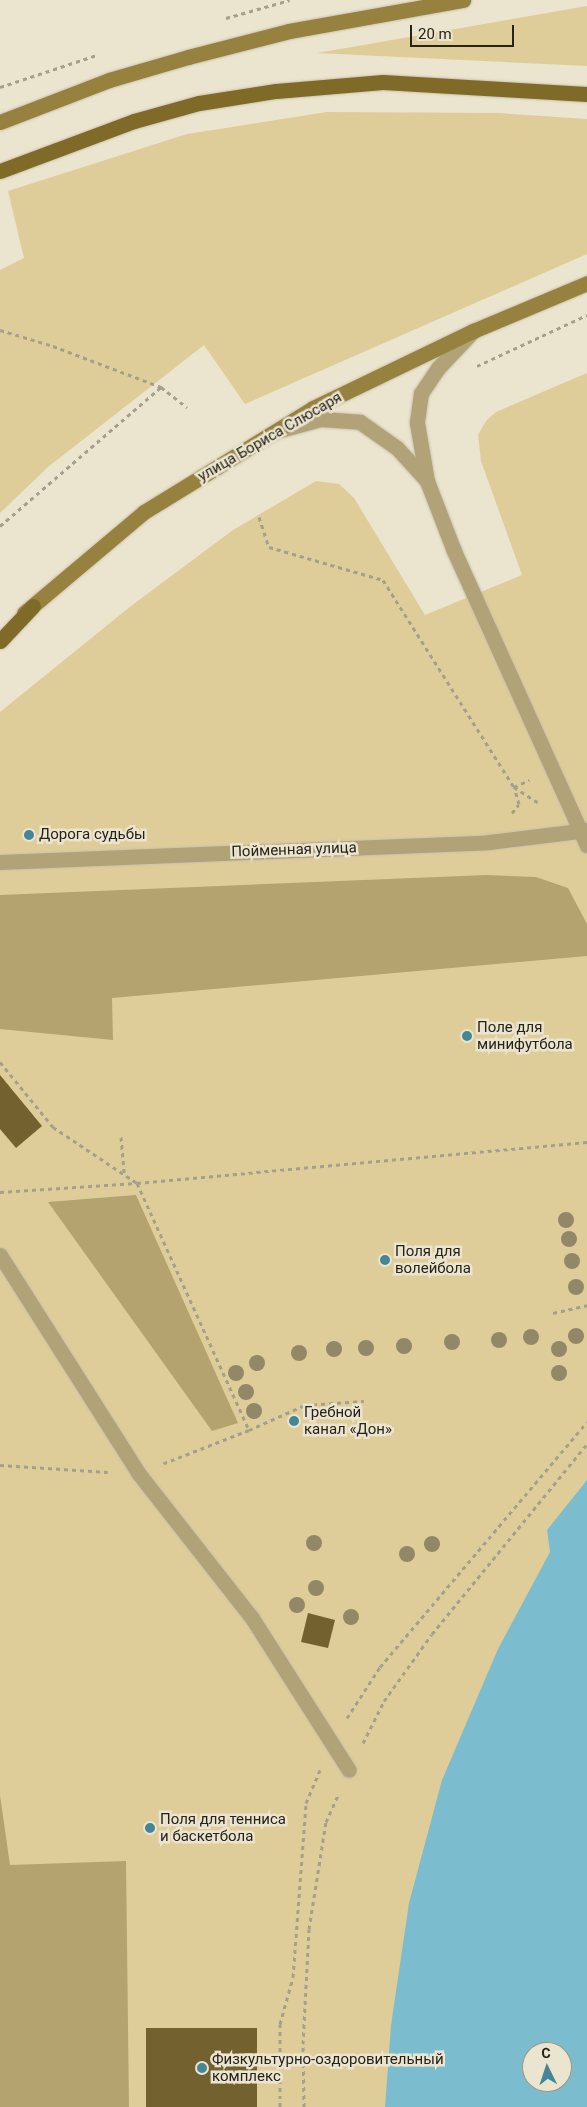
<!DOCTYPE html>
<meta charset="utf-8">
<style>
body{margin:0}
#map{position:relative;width:587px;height:2107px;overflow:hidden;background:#ebe4ce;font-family:Roboto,sans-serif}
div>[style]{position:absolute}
.green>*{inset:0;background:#dfcd99}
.forest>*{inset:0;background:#b4a26f}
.water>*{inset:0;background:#7bbdcf}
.building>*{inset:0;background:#736230}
.path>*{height:3px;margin-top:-1.5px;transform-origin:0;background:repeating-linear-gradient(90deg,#a59f8e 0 4px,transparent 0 8px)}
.roads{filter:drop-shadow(0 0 1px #c8c1ae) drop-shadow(0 0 1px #c8c1ae)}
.service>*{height:15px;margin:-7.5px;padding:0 7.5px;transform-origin:7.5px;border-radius:7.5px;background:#b1a278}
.minor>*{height:15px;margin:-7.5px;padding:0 7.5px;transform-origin:7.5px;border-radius:7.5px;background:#b1a278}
.secondary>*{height:15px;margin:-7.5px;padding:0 7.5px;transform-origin:7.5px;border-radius:7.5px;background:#97813f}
.primary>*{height:15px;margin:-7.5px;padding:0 7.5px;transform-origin:7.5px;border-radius:7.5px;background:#806a27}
.trees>*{width:16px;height:16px;margin:-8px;border-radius:50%;background:#928868}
.dots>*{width:14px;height:14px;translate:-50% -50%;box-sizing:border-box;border:2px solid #ebe4ce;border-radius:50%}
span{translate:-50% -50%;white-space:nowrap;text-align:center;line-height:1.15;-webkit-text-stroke:5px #ebe4ce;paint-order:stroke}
.street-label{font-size:15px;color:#26231b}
.poi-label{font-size:15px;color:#26231b}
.left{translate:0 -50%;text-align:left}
.north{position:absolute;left:522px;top:2042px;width:50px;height:50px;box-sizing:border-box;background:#ebe4ce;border:1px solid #9c9786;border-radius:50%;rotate:356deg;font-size:14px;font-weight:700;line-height:20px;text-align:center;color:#26231b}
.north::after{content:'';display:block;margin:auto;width:18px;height:22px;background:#448698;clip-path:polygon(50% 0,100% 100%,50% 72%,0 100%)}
.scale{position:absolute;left:410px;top:25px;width:104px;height:22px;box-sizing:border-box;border:2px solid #26231b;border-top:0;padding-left:6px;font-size:15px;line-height:18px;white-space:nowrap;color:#26231b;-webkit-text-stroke:4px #ebe4ce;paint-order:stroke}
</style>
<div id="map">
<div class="green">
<i style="clip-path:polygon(587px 6px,587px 66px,317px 53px)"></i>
<i style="clip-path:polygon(327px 112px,498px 113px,587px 119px,587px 254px,245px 404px,204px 345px,48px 467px,0 513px,0 270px,24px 258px,8px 191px,187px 134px)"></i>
<i style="clip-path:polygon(evenodd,587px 373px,587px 2107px,0 2107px,0 712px,131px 606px,233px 530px,316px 481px,339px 484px,354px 498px,425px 615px,522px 575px,481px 461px,478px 435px,486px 421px,496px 412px,587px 373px,532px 2052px,562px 2052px,562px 2082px,532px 2082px,532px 2052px)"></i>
</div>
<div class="forest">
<i style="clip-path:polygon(486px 875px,536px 877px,568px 888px,587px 924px,587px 956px,112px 998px,113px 1040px,0 1029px,0 895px)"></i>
<i style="clip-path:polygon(136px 1195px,238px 1423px,212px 1431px,48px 1202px)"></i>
<i style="clip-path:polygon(0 1795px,10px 1865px,126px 1861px,129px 2107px,0 2107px)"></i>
</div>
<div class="water">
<i style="clip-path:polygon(evenodd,587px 1480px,587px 2107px,385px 2107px,391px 2025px,409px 1903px,442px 1780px,498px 1649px,550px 1552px,547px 1530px,587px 1480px,532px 2052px,562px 2052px,562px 2082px,532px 2082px,532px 2052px)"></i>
</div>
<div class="building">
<i style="clip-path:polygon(0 1075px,42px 1126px,16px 1148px,0 1129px)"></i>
<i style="clip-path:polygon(308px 1613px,335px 1620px,328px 1648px,301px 1642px)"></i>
<i style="clip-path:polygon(146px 2028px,257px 2028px,257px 2107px,146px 2107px)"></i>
</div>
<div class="path">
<i style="left:226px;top:18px;width:66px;rotate:-15.7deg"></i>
<i style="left:0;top:87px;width:102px;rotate:-18.3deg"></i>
<i style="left:0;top:330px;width:55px;rotate:16.8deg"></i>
<i style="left:53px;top:346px;width:116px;rotate:20.8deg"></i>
<i style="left:477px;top:366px;width:121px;rotate:-24.9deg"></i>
<i style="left:259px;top:517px;width:32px;rotate:72deg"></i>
<i style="left:269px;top:547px;width:119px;rotate:16.1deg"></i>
<i style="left:383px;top:580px;width:245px;rotate:57.7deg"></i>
<i style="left:514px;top:787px;width:30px;rotate:33deg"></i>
<i style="left:0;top:526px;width:213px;rotate:-40.8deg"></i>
<i style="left:161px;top:387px;width:33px;rotate:38deg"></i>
<i style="left:512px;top:813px;width:11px;rotate:-52deg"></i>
<i style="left:519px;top:804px;width:18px;rotate:-106deg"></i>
<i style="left:514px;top:787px;width:17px;rotate:-25deg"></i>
<i style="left:0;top:1062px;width:84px;rotate:50.8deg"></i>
<i style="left:53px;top:1127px;width:101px;rotate:33.7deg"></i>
<i style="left:137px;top:1183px;width:271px;rotate:65.6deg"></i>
<i style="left:249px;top:1430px;width:93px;rotate:158.7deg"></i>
<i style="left:121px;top:1137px;width:37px;rotate:85deg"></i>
<i style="left:0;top:1192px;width:137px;rotate:-3.8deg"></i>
<i style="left:137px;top:1183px;width:452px;rotate:-5.2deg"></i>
<i style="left:553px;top:1313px;width:35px;rotate:-13deg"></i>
<i style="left:249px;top:1430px;width:61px;rotate:-24.1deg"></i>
<i style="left:305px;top:1405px;width:59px;rotate:-3.9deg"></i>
<i style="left:0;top:1465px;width:108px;rotate:3.7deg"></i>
<i style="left:347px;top:1718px;width:61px;rotate:-57.1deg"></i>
<i style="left:380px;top:1667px;width:321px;rotate:-49.8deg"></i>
<i style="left:363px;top:1743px;width:47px;rotate:-63.4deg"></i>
<i style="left:384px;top:1701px;width:82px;rotate:-54.4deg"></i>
<i style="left:432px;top:1634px;width:245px;rotate:-50.8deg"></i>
<i style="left:280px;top:2107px;width:83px;rotate:-90deg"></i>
<i style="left:280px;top:2024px;width:49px;rotate:-74.5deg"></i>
<i style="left:293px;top:1977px;width:174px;rotate:-85.7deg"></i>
<i style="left:306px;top:1803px;width:36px;rotate:-67deg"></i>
<i style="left:304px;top:2107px;width:63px;rotate:-90.9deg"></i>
<i style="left:303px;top:2044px;width:115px;rotate:-87deg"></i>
<i style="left:309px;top:1929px;width:108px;rotate:-81deg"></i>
<i style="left:326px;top:1822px;width:32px;rotate:-66deg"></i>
</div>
<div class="roads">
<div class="service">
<i style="left:580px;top:830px;width:17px;rotate:66deg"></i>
<i style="left:0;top:1255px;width:259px;rotate:57.6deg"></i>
<i style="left:139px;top:1474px;width:183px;rotate:51.9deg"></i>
<i style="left:252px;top:1618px;width:180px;rotate:57.5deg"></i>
</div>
<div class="minor">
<i style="left:473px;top:331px;width:51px;rotate:133.4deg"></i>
<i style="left:438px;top:368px;width:30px;rotate:124deg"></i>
<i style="left:421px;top:393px;width:30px;rotate:98deg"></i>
<i style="left:417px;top:423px;width:59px;rotate:80.2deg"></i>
<i style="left:427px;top:481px;width:75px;rotate:68.9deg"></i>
<i style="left:454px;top:551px;width:306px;rotate:65.7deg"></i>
<i style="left:280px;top:430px;width:42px;rotate:-15deg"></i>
<i style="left:321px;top:419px;width:39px;rotate:4deg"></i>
<i style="left:360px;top:422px;width:45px;rotate:35.1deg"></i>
<i style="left:397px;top:448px;width:45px;rotate:47.7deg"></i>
<i style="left:0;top:862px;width:489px;rotate:-2.3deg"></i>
<i style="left:489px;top:842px;width:99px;rotate:-7deg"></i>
</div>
<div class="secondary">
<i style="left:0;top:122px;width:117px;rotate:-21.1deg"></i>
<i style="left:109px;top:80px;width:82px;rotate:-16.2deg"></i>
<i style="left:188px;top:57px;width:104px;rotate:-14.4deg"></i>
<i style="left:289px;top:31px;width:177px;rotate:-10.1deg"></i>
<i style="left:24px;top:613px;width:157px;rotate:-40.1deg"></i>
<i style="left:144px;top:512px;width:198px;rotate:-31.6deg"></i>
<i style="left:313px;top:408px;width:178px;rotate:-25.7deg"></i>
<i style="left:473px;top:331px;width:124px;rotate:-22.8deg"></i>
</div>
<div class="primary">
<i style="left:0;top:171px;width:143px;rotate:-20.5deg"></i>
<i style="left:134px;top:121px;width:67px;rotate:-15.5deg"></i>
<i style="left:199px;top:103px;width:78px;rotate:-8.9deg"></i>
<i style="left:276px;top:91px;width:107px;rotate:-4.8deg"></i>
<i style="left:383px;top:82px;width:204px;rotate:3.4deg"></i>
<i style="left:0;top:641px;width:48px;rotate:-46.7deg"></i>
</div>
</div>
<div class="trees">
<i style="left:566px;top:1220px"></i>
<i style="left:569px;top:1239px"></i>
<i style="left:572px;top:1261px"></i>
<i style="left:576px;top:1287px"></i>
<i style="left:576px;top:1336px"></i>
<i style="left:531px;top:1337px"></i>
<i style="left:499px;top:1340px"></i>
<i style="left:452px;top:1342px"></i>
<i style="left:404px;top:1346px"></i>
<i style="left:366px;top:1348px"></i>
<i style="left:334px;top:1349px"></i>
<i style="left:559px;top:1349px"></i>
<i style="left:299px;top:1353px"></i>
<i style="left:257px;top:1363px"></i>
<i style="left:236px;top:1373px"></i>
<i style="left:559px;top:1373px"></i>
<i style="left:246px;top:1392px"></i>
<i style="left:254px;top:1411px"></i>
<i style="left:314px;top:1543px"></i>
<i style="left:432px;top:1544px"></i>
<i style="left:407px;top:1554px"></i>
<i style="left:316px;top:1588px"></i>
<i style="left:297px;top:1605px"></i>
<i style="left:351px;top:1617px"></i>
</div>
<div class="dots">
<i style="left:29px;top:835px;background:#448698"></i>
<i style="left:467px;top:1036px;background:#448698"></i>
<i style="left:385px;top:1260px;background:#448698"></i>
<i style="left:294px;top:1421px;background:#448698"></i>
<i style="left:150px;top:1828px;background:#448698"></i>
<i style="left:202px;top:2068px;background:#448698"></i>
</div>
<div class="street-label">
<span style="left:270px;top:437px;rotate:-30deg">улица Бориса Слюсаря</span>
<span style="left:294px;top:850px;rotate:-2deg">Пойменная улица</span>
</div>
<div class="poi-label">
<span class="left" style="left:39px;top:835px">Дорога судьбы</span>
<span class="left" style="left:477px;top:1036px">Поле для<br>минифутбола</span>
<span class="left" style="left:395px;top:1260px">Поля для<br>волейбола</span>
<span class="left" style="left:304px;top:1421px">Гребной<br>канал «Дон»</span>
<span class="left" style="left:160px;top:1828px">Поля для тенниса<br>и баскетбола</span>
<span class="left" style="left:212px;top:2068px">Физкультурно-оздоровительный<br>комплекс</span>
</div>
<div class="north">С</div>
<div class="scale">20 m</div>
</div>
